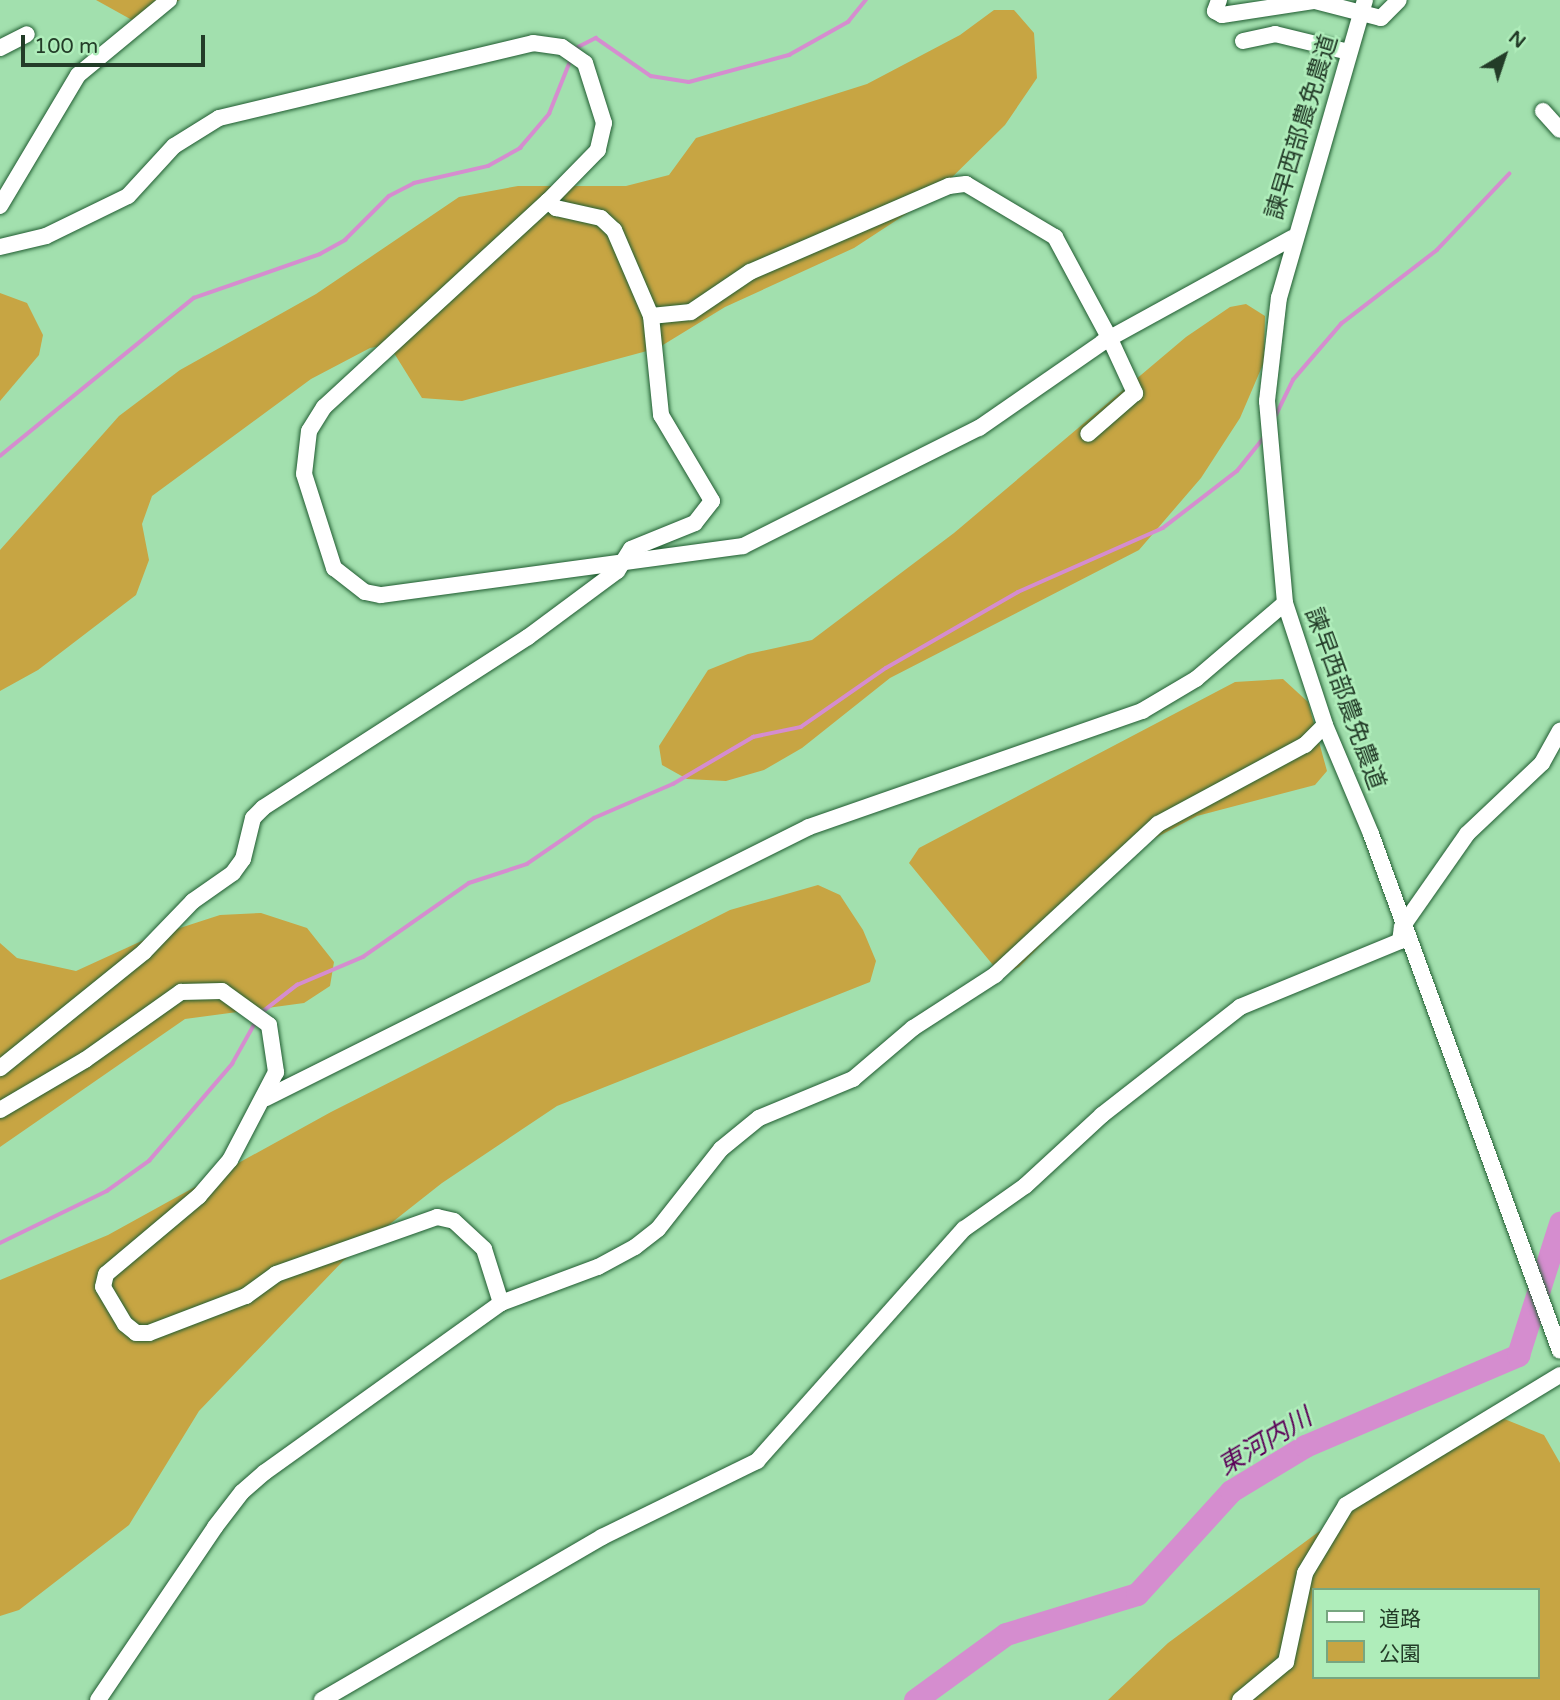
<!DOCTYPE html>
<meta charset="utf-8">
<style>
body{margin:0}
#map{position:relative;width:1560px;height:1700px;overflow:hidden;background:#a2e0ae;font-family:"Varela Round","Noto Sans JP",sans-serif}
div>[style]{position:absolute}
.green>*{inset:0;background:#c7a543}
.stream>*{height:3.5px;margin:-1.75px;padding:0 1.75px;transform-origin:1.75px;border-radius:1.75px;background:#d58dcf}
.river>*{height:23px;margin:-11.5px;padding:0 11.5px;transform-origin:11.5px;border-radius:11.5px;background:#d58dcf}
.roads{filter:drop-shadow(0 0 2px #205c31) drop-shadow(0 0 2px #205c31)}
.minor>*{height:16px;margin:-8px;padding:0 8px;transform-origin:8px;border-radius:8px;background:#fff}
span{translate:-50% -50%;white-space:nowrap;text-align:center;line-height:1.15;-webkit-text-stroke:5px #afedba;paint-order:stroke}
.street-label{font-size:24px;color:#233c28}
.water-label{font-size:26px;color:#5b0058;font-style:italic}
.legend{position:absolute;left:1312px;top:1588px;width:228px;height:91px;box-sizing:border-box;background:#afedba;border:2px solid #77a680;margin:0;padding:9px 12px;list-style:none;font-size:21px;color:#233c28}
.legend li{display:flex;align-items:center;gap:14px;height:35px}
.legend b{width:35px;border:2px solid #77a680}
.north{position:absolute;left:1469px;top:21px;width:70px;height:70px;-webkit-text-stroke:5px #afedba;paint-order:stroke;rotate:39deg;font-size:19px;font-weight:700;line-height:28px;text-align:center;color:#233c28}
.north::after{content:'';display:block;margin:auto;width:24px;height:32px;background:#233c28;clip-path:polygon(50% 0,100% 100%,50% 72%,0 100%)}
.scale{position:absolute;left:21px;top:35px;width:184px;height:32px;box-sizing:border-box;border:4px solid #233c28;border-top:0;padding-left:9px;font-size:21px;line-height:24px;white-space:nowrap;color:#233c28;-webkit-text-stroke:5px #afedba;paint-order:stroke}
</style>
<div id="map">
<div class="green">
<i style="clip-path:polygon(96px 0,180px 0,132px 20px)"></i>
<i style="clip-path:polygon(994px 10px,1014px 10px,1034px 33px,1037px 78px,1005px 125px,932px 197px,854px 248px,725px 307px,658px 348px,462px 401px,422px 398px,389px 345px,370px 348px,311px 379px,152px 496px,142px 524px,149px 560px,136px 595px,38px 670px,0 691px,0 550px,119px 416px,180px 370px,316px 294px,459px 197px,518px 186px,626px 186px,669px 175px,696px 138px,867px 84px,960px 35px)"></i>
<i style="clip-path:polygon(0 293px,27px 303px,43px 335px,39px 355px,0 401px)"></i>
<i style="clip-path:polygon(1246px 304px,1265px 316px,1264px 362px,1240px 418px,1201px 478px,1139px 550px,890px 678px,802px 748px,764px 770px,726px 781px,687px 779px,662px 765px,659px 746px,708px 670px,748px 654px,812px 640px,954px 533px,1186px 337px,1230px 307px)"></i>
<i style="clip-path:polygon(1283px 679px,1308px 702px,1327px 771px,1315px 785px,1197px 816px,1138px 847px,1019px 967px,1002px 976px,909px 863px,919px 848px,1235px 682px)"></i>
<i style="clip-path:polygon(818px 885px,840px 895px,863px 930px,876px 961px,870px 982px,557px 1106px,442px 1183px,343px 1261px,199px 1411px,129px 1525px,19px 1610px,0 1616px,0 1280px,108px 1235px,331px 1112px,730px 910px)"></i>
<i style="clip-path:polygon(261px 913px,307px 928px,334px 962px,330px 986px,304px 1003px,185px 1019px,0 1147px,0 943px,17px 958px,76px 971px,146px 939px,220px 915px)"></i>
<i style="clip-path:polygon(evenodd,1497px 1416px,1544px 1435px,1560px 1463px,1560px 1700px,1108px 1700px,1168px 1643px,1420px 1457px,1497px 1416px,1313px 1590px,1537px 1590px,1537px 1677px,1313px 1677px,1313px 1590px)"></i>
</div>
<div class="stream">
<i style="left:578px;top:47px;width:20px;rotate:-27deg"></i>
<i style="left:596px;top:38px;width:67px;rotate:34.6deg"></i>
<i style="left:651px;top:76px;width:38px;rotate:9deg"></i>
<i style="left:689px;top:82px;width:104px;rotate:-15.1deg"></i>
<i style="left:789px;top:55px;width:68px;rotate:-29.2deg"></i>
<i style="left:848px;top:22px;width:28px;rotate:-51deg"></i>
<i style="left:1275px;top:417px;width:41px;rotate:-64.1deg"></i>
<i style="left:1293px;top:380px;width:74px;rotate:-49.4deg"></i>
<i style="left:1341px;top:324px;width:121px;rotate:-37.6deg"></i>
<i style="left:1437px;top:250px;width:105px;rotate:-46.5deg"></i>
<i style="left:0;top:456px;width:250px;rotate:-39.2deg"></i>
<i style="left:194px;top:298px;width:133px;rotate:-19.2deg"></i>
<i style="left:320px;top:254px;width:29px;rotate:-29deg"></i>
<i style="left:345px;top:240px;width:62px;rotate:-45deg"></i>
<i style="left:389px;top:196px;width:28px;rotate:-27deg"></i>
<i style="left:414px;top:183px;width:76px;rotate:-12.9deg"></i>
<i style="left:488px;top:166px;width:37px;rotate:-29deg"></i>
<i style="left:520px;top:148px;width:45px;rotate:-49.5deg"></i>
<i style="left:549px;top:114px;width:54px;rotate:-68.2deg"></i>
<i style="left:261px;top:1013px;width:46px;rotate:-37.9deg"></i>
<i style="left:297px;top:985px;width:72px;rotate:-23deg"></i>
<i style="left:363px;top:957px;width:129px;rotate:-34.9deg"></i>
<i style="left:469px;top:883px;width:61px;rotate:-18.1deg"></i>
<i style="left:527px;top:864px;width:81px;rotate:-34.5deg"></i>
<i style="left:594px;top:818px;width:86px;rotate:-23.3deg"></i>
<i style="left:673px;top:784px;width:93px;rotate:-30.4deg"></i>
<i style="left:753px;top:737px;width:49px;rotate:-11.8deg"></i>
<i style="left:801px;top:727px;width:103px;rotate:-34.8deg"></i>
<i style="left:886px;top:668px;width:152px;rotate:-29.9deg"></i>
<i style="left:1018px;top:592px;width:158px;rotate:-23.8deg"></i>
<i style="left:1163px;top:528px;width:93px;rotate:-37.6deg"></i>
<i style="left:1237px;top:471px;width:45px;rotate:-51.3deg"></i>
<i style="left:0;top:1243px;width:119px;rotate:-25.9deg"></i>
<i style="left:107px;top:1191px;width:52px;rotate:-35.5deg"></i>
<i style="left:149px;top:1161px;width:128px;rotate:-49.4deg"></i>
<i style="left:232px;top:1064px;width:47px;rotate:-60.7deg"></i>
</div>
<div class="river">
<i style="left:915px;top:1700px;width:112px;rotate:-36deg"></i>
<i style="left:1006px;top:1634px;width:137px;rotate:-17deg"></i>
<i style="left:1137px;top:1594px;width:139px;rotate:-47.6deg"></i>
<i style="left:1231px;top:1491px;width:87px;rotate:-31.3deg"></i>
<i style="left:1305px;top:1446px;width:232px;rotate:-23.1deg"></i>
<i style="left:1518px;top:1355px;width:139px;rotate:-72.3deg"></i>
</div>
<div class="roads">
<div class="minor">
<i style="left:1219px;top:0;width:12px;rotate:110deg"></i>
<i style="left:1215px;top:11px;width:8px;rotate:30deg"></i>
<i style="left:1222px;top:15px;width:94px;rotate:-8.6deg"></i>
<i style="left:1315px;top:1px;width:68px;rotate:14.4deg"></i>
<i style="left:1381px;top:18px;width:25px;rotate:-45deg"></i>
<i style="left:1365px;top:0;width:309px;rotate:106.1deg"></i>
<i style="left:1279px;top:297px;width:105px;rotate:96.6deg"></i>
<i style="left:1267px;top:401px;width:203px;rotate:84.9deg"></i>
<i style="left:1285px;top:603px;width:128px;rotate:71.8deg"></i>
<i style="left:1325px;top:725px;width:118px;rotate:67.1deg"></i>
<i style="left:1371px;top:834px;width:550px;rotate:69.92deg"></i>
<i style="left:1243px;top:41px;width:33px;rotate:-12deg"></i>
<i style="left:1275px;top:34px;width:76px;rotate:13.7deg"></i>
<i style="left:0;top:48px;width:30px;rotate:-27deg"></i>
<i style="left:1543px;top:111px;width:25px;rotate:48deg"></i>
<i style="left:548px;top:201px;width:304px;rotate:137.4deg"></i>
<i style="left:324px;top:407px;width:28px;rotate:122deg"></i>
<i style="left:309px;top:431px;width:43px;rotate:96.6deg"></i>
<i style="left:304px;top:474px;width:99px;rotate:72.3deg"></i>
<i style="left:334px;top:568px;width:39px;rotate:38deg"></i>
<i style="left:365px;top:592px;width:16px;rotate:11deg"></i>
<i style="left:381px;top:595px;width:365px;rotate:-7.7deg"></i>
<i style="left:743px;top:546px;width:264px;rotate:-26.6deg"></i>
<i style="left:979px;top:428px;width:151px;rotate:-34.7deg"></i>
<i style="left:1103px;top:342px;width:216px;rotate:-28.8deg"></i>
<i style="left:0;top:206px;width:152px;rotate:-59.2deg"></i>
<i style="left:78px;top:75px;width:118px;rotate:-39.5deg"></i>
<i style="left:0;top:247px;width:47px;rotate:-13.4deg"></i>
<i style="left:46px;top:236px;width:91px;rotate:-26deg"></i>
<i style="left:128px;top:196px;width:68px;rotate:-47.4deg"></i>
<i style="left:174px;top:146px;width:53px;rotate:-31.9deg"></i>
<i style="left:219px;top:118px;width:323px;rotate:-13.4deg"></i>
<i style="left:533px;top:43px;width:29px;rotate:8deg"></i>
<i style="left:562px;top:47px;width:28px;rotate:35deg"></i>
<i style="left:585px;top:63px;width:63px;rotate:72.4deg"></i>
<i style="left:604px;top:123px;width:28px;rotate:103deg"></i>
<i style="left:598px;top:150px;width:71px;rotate:134.4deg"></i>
<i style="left:548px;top:201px;width:11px;rotate:41deg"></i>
<i style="left:556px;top:208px;width:46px;rotate:12.5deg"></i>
<i style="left:601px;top:218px;width:18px;rotate:43deg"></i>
<i style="left:614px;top:230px;width:94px;rotate:66.7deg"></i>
<i style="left:651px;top:316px;width:100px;rotate:84.2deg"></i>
<i style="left:661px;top:415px;width:100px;rotate:59.3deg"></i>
<i style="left:712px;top:501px;width:28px;rotate:128deg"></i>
<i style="left:695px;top:523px;width:69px;rotate:157.9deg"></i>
<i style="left:631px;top:549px;width:26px;rotate:122deg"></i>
<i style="left:617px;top:571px;width:111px;rotate:143.4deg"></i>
<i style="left:528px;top:637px;width:315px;rotate:147.2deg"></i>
<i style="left:263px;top:808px;width:14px;rotate:135deg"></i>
<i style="left:253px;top:818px;width:42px;rotate:103.7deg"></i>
<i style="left:243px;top:859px;width:17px;rotate:126deg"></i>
<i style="left:233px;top:873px;width:49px;rotate:145deg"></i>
<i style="left:193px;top:901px;width:71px;rotate:133.9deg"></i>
<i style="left:144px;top:952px;width:185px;rotate:141.1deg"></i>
<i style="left:651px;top:316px;width:40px;rotate:-5.7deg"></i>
<i style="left:691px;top:312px;width:71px;rotate:-34.1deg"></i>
<i style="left:750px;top:272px;width:217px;rotate:-23.4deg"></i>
<i style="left:949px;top:186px;width:17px;rotate:-7deg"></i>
<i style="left:966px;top:184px;width:104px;rotate:30.8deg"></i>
<i style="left:1055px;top:237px;width:116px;rotate:61.7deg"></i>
<i style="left:1110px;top:339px;width:60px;rotate:65.2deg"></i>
<i style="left:1135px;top:393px;width:62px;rotate:138.9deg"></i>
<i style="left:266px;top:1098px;width:607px;rotate:-26.52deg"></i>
<i style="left:809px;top:827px;width:353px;rotate:-19.2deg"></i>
<i style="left:1142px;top:711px;width:63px;rotate:-30.7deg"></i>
<i style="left:1196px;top:679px;width:117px;rotate:-40.5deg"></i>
<i style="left:0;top:1110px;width:99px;rotate:-30.5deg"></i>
<i style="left:85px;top:1060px;width:118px;rotate:-35.3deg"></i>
<i style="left:181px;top:992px;width:41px;rotate:-1.4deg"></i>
<i style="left:222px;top:991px;width:58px;rotate:35.9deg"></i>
<i style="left:269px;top:1025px;width:48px;rotate:81.5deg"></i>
<i style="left:276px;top:1072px;width:99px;rotate:117.6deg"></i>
<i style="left:230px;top:1160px;width:48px;rotate:130.7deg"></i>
<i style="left:199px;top:1196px;width:121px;rotate:140deg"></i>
<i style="left:106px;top:1274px;width:13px;rotate:103deg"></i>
<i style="left:103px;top:1287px;width:43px;rotate:59.3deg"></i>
<i style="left:125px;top:1324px;width:14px;rotate:39deg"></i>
<i style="left:136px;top:1333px;width:13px"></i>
<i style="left:149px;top:1333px;width:104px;rotate:-20.9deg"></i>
<i style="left:246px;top:1296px;width:37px;rotate:-36deg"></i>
<i style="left:276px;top:1274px;width:171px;rotate:-19.5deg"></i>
<i style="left:437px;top:1217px;width:17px;rotate:13deg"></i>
<i style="left:454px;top:1221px;width:41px;rotate:43deg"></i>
<i style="left:484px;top:1249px;width:57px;rotate:72.5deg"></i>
<i style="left:98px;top:1700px;width:209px;rotate:-55.9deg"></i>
<i style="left:215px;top:1527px;width:44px;rotate:-52.4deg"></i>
<i style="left:242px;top:1492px;width:30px;rotate:-41deg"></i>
<i style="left:265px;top:1472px;width:290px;rotate:-35.6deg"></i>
<i style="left:501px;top:1303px;width:103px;rotate:-20.4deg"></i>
<i style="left:598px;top:1267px;width:42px;rotate:-28.4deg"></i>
<i style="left:635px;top:1247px;width:29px;rotate:-38deg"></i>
<i style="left:658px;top:1229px;width:102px;rotate:-51.8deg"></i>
<i style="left:721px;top:1149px;width:49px;rotate:-39.2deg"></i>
<i style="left:759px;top:1118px;width:102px;rotate:-22.5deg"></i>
<i style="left:853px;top:1079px;width:79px;rotate:-40.4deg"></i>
<i style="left:913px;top:1028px;width:98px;rotate:-32.9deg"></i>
<i style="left:995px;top:975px;width:222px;rotate:-42.8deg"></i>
<i style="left:1158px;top:824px;width:167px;rotate:-28.3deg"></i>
<i style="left:1305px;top:745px;width:28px;rotate:-45deg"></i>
<i style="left:322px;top:1700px;width:324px;rotate:-30.2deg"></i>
<i style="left:602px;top:1537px;width:173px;rotate:-26.1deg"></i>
<i style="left:757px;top:1461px;width:311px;rotate:-48.3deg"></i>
<i style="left:964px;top:1229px;width:75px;rotate:-35.2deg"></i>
<i style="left:1025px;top:1186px;width:105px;rotate:-42.7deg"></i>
<i style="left:1102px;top:1115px;width:175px;rotate:-38deg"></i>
<i style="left:1240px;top:1007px;width:173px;rotate:-22.4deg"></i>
<i style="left:1400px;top:941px;width:14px;rotate:-82deg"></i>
<i style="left:1402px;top:927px;width:113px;rotate:-55deg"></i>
<i style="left:1467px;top:834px;width:103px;rotate:-43.4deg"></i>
<i style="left:1542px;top:763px;width:37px;rotate:-61deg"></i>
<i style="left:1240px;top:1700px;width:60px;rotate:-39.6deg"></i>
<i style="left:1286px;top:1662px;width:91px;rotate:-77.9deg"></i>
<i style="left:1305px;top:1573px;width:79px;rotate:-58.9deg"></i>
<i style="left:1346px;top:1505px;width:250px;rotate:-31.3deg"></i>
</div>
</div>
<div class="street-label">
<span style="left:1302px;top:127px;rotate:-73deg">諫早西部農免農道</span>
<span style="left:1345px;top:699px;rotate:70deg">諫早西部農免農道</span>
</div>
<div class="water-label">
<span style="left:1265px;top:1442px;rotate:-31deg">東河内川</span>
</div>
<ul class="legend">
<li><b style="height:9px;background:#fff"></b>道路</li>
<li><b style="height:19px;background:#c7a543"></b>公園</li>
</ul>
<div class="north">N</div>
<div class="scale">100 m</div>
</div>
